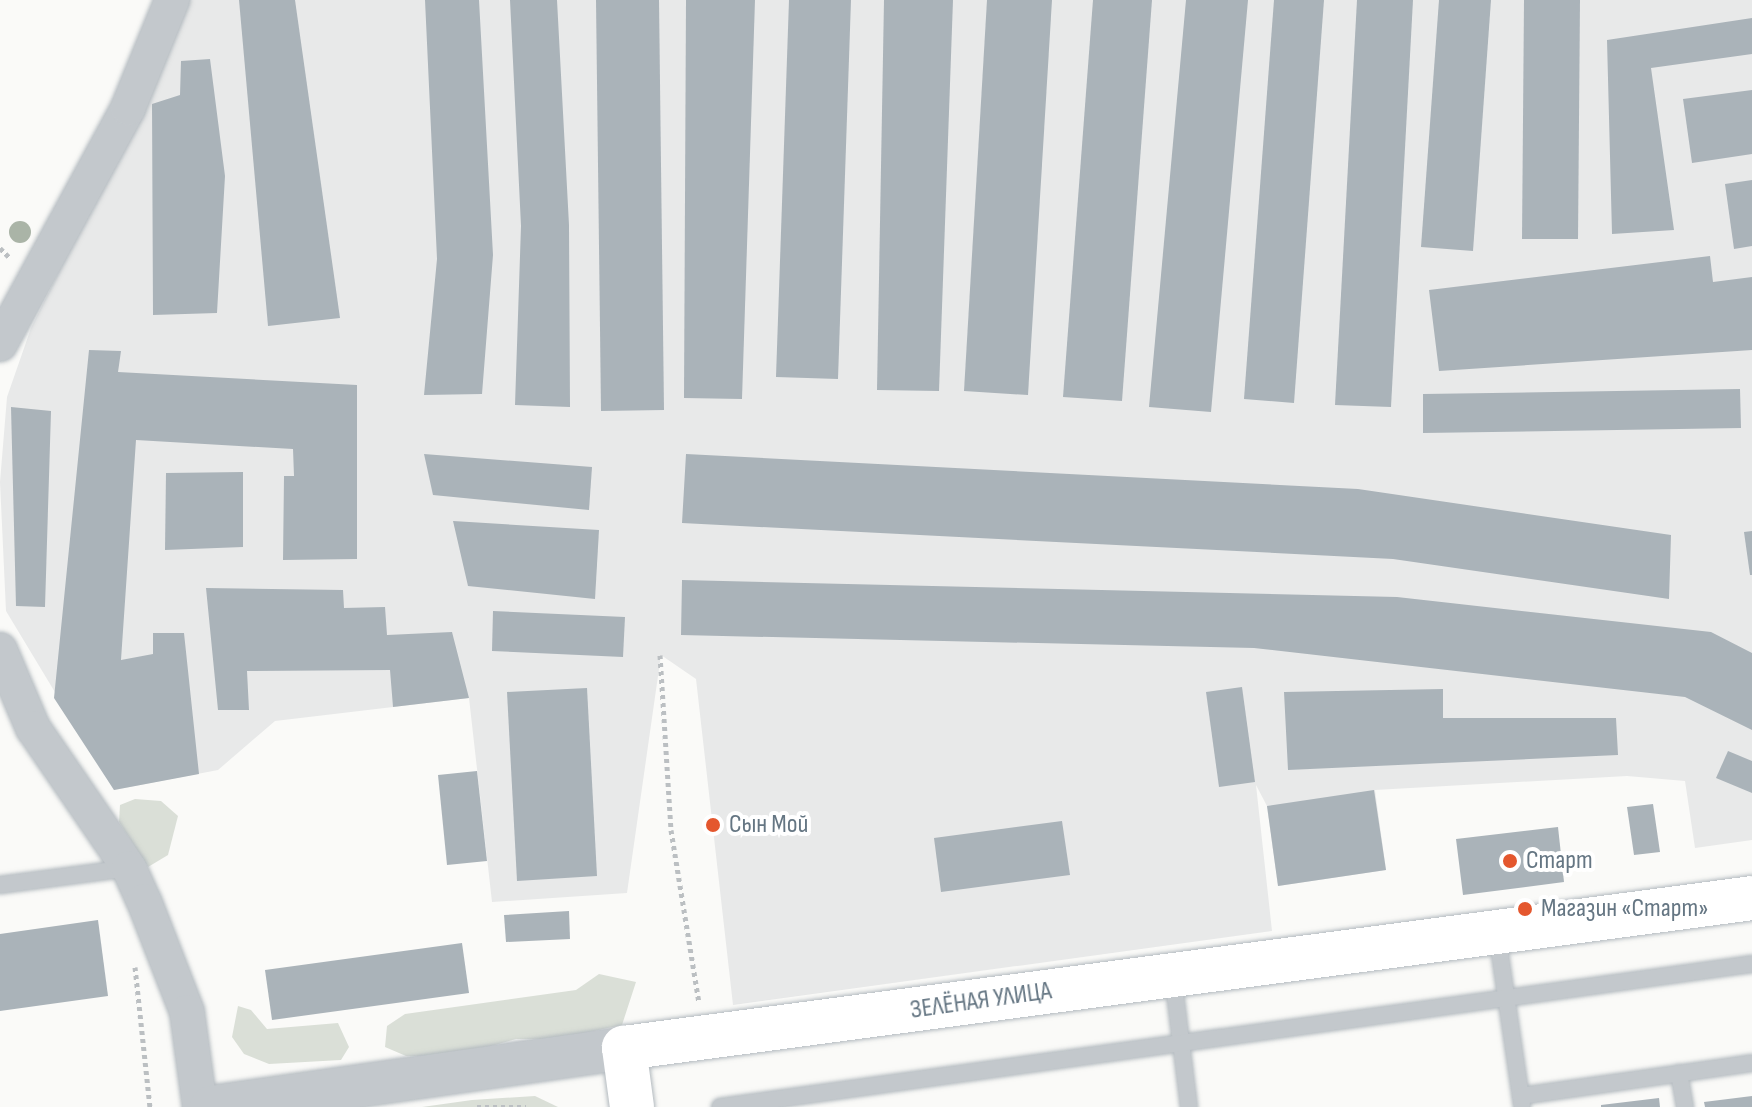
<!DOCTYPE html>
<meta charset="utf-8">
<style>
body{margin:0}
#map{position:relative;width:1752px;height:1107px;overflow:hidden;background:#fafaf8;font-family:"Sofia Sans Condensed",sans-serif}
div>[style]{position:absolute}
.built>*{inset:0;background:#e8e9e9}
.green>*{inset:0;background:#dadfd7}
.building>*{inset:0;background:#aab3b9}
.path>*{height:5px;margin-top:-2.5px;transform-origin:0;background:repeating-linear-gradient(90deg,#bbbfc2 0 4px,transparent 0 8px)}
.roads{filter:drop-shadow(0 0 2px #b3babf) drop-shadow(0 0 2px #b3babf)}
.service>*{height:16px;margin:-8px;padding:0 8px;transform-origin:8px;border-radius:8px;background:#c3c8cc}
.minor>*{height:34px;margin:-17px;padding:0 17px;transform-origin:17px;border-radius:17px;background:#c3c8cc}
.tertiary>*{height:42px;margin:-21px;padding:0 21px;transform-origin:21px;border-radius:21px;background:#c3c8cc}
.secondary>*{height:44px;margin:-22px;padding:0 22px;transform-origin:22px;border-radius:22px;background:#fff}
.trees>*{width:22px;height:22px;margin:-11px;border-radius:50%;background:#aab4a7}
.dots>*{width:22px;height:22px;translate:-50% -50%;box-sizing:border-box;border:4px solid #fff;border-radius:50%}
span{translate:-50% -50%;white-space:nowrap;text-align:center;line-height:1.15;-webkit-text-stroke:8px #fff;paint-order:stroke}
.poi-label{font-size:26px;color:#657683}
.left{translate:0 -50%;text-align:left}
.street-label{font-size:26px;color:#657683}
</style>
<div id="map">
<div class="built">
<i style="clip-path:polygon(178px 0,1752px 0,1752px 840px,1695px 848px,1685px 781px,1627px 776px,1375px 790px,1386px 870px,1278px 886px,1267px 806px,1256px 785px,1272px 931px,733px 1005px,696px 679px,661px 655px,627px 893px,492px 902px,469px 698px,275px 721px,218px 770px,114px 790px,6px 611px,0 482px,7px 397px,31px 328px,145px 99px)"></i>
</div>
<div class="green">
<i style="clip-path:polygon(135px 799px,161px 801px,178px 816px,168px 855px,148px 867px,119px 822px,120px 805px)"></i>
<i style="clip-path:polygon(599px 974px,636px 982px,622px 1025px,556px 1039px,516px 1039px,452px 1057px,406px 1056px,385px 1047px,387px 1026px,405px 1014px,576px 990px)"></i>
<i style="clip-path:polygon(238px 1006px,251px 1010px,267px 1029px,338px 1023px,349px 1047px,341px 1060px,269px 1064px,244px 1054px,232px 1037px)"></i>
<i style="clip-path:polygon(535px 1096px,558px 1107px,422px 1107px,472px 1100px)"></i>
</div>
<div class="building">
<i style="clip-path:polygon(239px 0,295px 0,340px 318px,268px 326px)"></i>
<i style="clip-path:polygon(425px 0,479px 0,493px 255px,482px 394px,424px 395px,437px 259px)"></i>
<i style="clip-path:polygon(510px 0,557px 0,569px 225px,570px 407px,515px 405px,521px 226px)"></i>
<i style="clip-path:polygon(596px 0,659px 0,664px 410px,601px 411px)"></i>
<i style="clip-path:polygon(686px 0,755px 0,742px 399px,684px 398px)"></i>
<i style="clip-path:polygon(789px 0,851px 0,838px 379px,776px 377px)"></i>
<i style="clip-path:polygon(884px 0,953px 0,939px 391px,877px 390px)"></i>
<i style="clip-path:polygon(987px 0,1052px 0,1028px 395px,964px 391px)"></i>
<i style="clip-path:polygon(1093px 0,1152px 0,1122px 401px,1063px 397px)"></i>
<i style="clip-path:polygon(1186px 0,1248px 0,1211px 412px,1149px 407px)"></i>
<i style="clip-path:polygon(1274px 0,1324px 0,1294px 403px,1244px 399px)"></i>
<i style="clip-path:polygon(1357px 0,1413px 0,1391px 407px,1335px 405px)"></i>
<i style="clip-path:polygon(1439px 0,1491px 0,1473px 251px,1421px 247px)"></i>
<i style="clip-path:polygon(1524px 0,1580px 0,1578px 239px,1522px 239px)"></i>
<i style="clip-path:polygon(1752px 18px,1752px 54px,1651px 68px,1674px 230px,1612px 234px,1607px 40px)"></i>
<i style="clip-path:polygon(210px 59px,225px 176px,217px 313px,153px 315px,152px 104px,180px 95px,181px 61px)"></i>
<i style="clip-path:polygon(1752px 90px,1752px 154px,1692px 163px,1683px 99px)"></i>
<i style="clip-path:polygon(1752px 180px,1752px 246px,1734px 249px,1725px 184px)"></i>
<i style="clip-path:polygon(1710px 256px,1713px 282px,1752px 277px,1752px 350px,1439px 371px,1429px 290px)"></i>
<i style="clip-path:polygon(89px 350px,121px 351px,118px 372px,357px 385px,357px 559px,283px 560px,284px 476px,294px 476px,293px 449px,136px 440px,121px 660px,153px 654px,153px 633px,184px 633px,199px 774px,114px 790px,54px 698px)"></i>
<i style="clip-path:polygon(1740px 389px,1741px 428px,1423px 433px,1423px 394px)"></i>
<i style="clip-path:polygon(11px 407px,51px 411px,45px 607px,16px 606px)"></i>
<i style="clip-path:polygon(424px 454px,592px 467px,589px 510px,433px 495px)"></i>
<i style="clip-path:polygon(686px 454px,1358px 489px,1671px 535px,1669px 599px,1393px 559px,682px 523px)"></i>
<i style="clip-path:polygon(243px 472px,243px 547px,165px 550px,166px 473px)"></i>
<i style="clip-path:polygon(453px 521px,599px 530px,595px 599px,468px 586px)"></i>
<i style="clip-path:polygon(1752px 531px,1752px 575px,1750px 575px,1744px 532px)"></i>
<i style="clip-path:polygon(682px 580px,1397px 597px,1711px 632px,1752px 653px,1752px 730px,1685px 697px,1254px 648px,681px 635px)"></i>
<i style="clip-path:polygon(206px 588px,343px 590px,344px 608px,385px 607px,387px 635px,452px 632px,469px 698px,393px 707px,390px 670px,247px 671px,249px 710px,218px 710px)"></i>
<i style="clip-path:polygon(493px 611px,625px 617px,623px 657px,492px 651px)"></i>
<i style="clip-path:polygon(1242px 687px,1255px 782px,1219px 787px,1206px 692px)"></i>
<i style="clip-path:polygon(587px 688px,597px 876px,517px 881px,507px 692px)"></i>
<i style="clip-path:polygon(1443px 689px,1443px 718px,1616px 718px,1618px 755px,1288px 770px,1284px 692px)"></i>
<i style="clip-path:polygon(1728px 751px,1752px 761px,1752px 793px,1716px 778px)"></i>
<i style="clip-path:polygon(477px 771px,487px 861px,447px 865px,438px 775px)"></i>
<i style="clip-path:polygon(1374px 790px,1386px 870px,1278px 886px,1267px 806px)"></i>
<i style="clip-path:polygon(1653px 804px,1660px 852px,1634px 855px,1627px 807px)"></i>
<i style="clip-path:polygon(1062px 821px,1070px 875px,941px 892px,934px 838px)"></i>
<i style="clip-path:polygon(1558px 827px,1564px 882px,1463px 895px,1456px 839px)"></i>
<i style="clip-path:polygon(569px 911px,570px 939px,506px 942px,504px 915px)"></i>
<i style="clip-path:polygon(98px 920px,108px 996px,0 1011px,0 934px)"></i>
<i style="clip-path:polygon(462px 943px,469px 993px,272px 1020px,265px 970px)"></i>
<i style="clip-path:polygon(1752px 1096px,1752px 1107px,1705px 1107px,1704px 1102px)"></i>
<i style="clip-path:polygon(1659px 1098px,1660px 1107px,1601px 1107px,1601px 1105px)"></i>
</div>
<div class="path">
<i style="left:0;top:248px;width:16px;rotate:45deg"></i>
<i style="left:660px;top:655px;width:175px;rotate:86.4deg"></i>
<i style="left:671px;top:830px;width:175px;rotate:80.8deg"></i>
<i style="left:135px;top:967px;width:141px;rotate:83.9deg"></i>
<i style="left:477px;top:1107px;width:49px"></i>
</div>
<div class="roads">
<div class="service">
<i style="left:0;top:885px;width:130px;rotate:-7.5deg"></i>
<i style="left:1497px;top:934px;width:173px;rotate:81.7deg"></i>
<i style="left:1173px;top:977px;width:131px;rotate:83deg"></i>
<i style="left:1679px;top:1073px;width:35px;rotate:80deg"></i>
<i style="left:1521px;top:1096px;width:233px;rotate:-8.1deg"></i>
<i style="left:720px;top:1107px;width:1042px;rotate:-7.89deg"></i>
</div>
<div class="minor">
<i style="left:0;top:344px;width:268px;rotate:-61.5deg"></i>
<i style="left:128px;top:108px;width:117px;rotate:-67.8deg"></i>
<i style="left:0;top:650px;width:85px;rotate:67.1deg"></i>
<i style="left:33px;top:728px;width:170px;rotate:55.6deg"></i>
<i style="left:129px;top:868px;width:36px;rotate:66deg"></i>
<i style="left:144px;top:901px;width:119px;rotate:68.8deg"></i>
<i style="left:187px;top:1012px;width:96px;rotate:82.2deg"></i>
</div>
<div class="tertiary">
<i style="left:211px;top:1107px;width:417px;rotate:-8.1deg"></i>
</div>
<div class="secondary">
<i style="left:632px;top:1107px;width:60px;rotate:-97.7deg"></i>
<i style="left:624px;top:1048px;width:1138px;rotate:-7.57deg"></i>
</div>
</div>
<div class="trees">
<i style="left:20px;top:232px"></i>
</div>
<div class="dots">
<i style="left:713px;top:825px;background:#e4572e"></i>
<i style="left:1510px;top:861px;background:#e4572e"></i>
<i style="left:1525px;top:909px;background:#e4572e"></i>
</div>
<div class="poi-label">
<span class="left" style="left:729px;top:825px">Сын Мой</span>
<span class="left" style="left:1526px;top:861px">Старт</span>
<span class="left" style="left:1541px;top:909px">Магазин «Старт»</span>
</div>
<div class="street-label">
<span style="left:981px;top:1001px;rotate:-8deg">ЗЕЛЁНАЯ УЛИЦА</span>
</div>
</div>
